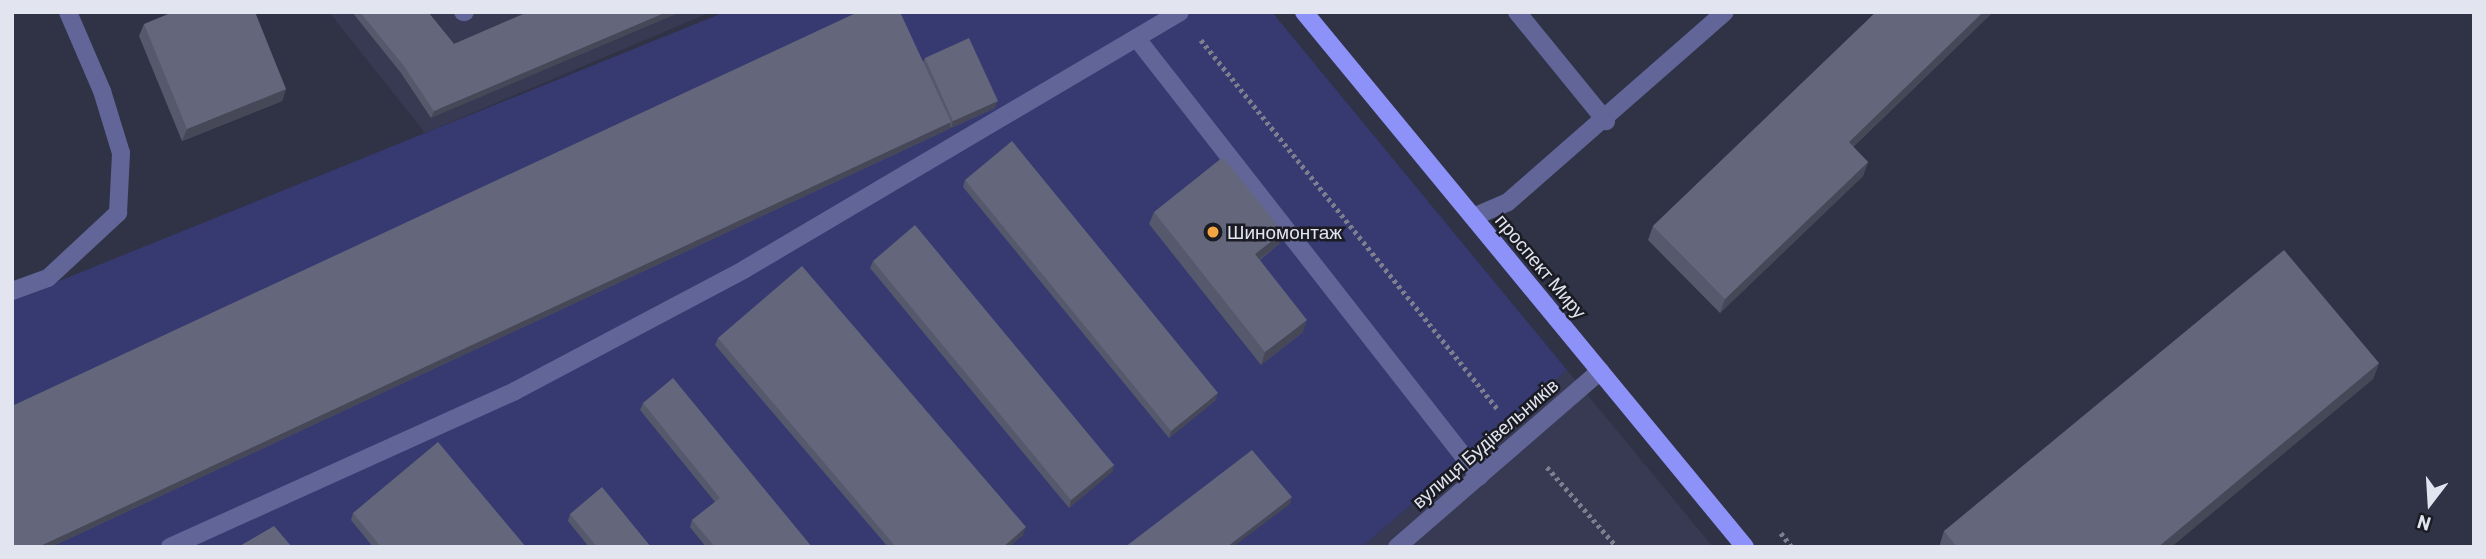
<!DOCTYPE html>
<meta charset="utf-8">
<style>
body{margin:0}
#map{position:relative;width:2486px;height:559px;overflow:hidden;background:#303245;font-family:Barlow,sans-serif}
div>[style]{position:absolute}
.built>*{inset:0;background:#383a53}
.green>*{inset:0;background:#373971}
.path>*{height:4.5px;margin-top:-2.25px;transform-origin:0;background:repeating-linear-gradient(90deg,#7d7f8f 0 3.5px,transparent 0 7px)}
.service>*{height:18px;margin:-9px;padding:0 9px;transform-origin:9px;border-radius:9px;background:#616597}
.minor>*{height:18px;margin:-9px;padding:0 9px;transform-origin:9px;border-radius:9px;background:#616597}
.primary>*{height:18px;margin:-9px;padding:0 9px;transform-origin:9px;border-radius:9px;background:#8d92f8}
.wall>*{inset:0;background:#56596b}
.shaded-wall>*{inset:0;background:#464857}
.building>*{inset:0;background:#64677c}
.dots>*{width:19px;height:19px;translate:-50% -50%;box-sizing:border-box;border:4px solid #1a1b23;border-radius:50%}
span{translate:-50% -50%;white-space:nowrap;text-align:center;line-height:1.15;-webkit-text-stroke:5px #1a1b23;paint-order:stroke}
.poi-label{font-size:19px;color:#e2e4f0}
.left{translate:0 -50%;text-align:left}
.street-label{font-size:19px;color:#e2e4f0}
.frame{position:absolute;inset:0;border:14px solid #e2e4f0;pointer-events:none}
.north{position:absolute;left:2395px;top:468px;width:70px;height:70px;-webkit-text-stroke:5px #1a1b23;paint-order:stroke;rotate:197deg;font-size:19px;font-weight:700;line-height:28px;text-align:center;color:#e2e4f0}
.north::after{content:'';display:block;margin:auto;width:24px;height:32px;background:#e2e4f0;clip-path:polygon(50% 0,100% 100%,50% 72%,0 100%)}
</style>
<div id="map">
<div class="built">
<i style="clip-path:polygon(329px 12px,711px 12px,425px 133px)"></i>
<i style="clip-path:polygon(1567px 370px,1713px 547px,1362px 547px)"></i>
</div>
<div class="green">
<i style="clip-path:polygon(725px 12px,1272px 12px,1567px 370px,1362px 547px,12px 547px,12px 300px)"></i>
</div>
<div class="path">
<i style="left:1201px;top:40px;width:474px;rotate:51.2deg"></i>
<i style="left:1547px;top:467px;width:106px;rotate:48.8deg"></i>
<i style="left:1781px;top:533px;width:18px;rotate:52deg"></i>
</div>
<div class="service">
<i style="left:463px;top:12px;width:2px"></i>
<i style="left:1517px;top:12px;width:141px;rotate:50.8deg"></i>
<i style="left:1138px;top:40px;width:554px;rotate:51.97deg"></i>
<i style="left:1473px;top:217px;width:38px;rotate:-23deg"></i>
<i style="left:1508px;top:202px;width:288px;rotate:-41.2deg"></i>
<i style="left:170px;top:547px;width:379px;rotate:-24.3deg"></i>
<i style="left:515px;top:391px;width:260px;rotate:-27.9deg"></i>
<i style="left:745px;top:269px;width:505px;rotate:-30.57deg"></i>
</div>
<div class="minor">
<i style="left:12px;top:291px;width:38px;rotate:-20deg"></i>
<i style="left:48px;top:278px;width:96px;rotate:-42.9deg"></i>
<i style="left:118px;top:213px;width:60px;rotate:-87.1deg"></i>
<i style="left:121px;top:153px;width:65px;rotate:-107deg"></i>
<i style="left:102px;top:91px;width:86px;rotate:-113.3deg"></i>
<i style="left:1397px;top:547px;width:269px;rotate:-40.9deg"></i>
</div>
<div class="primary">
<i style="left:1304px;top:12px;width:693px;rotate:50.5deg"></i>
</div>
<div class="wall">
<i style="clip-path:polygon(352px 12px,428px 12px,454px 44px,528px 12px,431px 118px,401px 73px)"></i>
<i style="clip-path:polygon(1876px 12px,1993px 12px,1853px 147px,1868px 162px,1863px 176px,1720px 313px,1648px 240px,1653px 226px)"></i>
<i style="clip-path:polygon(144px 24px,286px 89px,282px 101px,182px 141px,139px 36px)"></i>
<i style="clip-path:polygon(925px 58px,995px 108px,951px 128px,950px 126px,949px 129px,51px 547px,12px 547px,923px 62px)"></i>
<i style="clip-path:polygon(965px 180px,1216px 400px,1169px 438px,963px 187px)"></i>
<i style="clip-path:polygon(1154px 212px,1283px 232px,1279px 244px,1260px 260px,1303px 332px,1261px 365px,1149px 224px)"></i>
<i style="clip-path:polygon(873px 261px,1114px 465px,1112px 472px,1069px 508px,870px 268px)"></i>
<i style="clip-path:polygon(718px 338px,1023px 535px,1009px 547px,888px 547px,715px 345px)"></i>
<i style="clip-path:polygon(2379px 363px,2373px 379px,2171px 547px,1939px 547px,1944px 531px)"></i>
<i style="clip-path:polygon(643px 403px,812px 547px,706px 547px,690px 527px,692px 520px,715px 502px,640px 410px)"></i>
<i style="clip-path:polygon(353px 513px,526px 547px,373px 547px,351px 520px)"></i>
<i style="clip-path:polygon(570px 514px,651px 547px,589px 547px,568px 521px)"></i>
</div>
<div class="shaded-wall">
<i style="clip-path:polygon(667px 12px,681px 12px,431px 118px,434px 111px)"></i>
<i style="clip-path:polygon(1983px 12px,1993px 12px,1843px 156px,1849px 142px)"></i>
<i style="clip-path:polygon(286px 89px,282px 101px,182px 141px,187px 129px)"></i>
<i style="clip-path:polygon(998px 101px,995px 108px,951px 128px,953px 121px)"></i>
<i style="clip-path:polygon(951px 122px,949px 129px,51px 547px,38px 547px)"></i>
<i style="clip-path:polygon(1868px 162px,1863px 176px,1720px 313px,1725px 299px)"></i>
<i style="clip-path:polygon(1283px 232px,1279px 244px,1251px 266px,1255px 254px)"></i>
<i style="clip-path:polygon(1307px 320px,1303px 332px,1261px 365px,1265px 352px)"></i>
<i style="clip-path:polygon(2379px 363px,2373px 379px,2171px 547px,2158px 547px)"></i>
<i style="clip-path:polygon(1218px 393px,1216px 400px,1169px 438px,1171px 431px)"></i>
<i style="clip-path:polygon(1114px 465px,1112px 472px,1069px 508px,1071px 500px)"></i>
<i style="clip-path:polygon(1292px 497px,1290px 504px,1233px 547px,1227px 547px)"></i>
<i style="clip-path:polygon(1026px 527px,1023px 535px,1009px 547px,1003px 547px)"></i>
</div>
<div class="building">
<i style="clip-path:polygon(173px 12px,255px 12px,286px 89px,187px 129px,144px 24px)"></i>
<i style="clip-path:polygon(360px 12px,428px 12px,454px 44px,528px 12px,667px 12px,434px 111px,404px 66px)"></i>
<i style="clip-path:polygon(858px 12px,900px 12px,951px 122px,38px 547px,12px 547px,12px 406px)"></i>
<i style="clip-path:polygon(1876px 12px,1983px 12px,1849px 142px,1868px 162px,1725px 299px,1653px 226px)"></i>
<i style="clip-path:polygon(969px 38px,998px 101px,953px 121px,925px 58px)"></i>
<i style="clip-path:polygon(1012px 141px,1218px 393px,1171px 431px,965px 180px)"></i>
<i style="clip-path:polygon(1223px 157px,1283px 232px,1255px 254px,1307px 320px,1265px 352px,1154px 212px)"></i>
<i style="clip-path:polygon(915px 225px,1114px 465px,1071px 500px,873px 261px)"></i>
<i style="clip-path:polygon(2284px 250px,2379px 363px,2158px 547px,1957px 547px,1944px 531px)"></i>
<i style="clip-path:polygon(802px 266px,1026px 527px,1003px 547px,896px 547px,718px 338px)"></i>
<i style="clip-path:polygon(673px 378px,812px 547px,715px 547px,692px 520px,720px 498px,643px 403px)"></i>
<i style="clip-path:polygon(438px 442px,526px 547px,381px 547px,353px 513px)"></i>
<i style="clip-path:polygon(1252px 450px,1292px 497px,1227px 547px,1125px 547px)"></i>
<i style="clip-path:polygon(602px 487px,651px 547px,597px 547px,570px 514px)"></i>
<i style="clip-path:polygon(274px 526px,292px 547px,238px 547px)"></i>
</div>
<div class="dots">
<i style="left:1213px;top:232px;background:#f2a541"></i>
</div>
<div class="poi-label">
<span class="left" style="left:1227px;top:232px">Шиномонтаж</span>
</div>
<div class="street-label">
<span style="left:1541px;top:266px;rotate:50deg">проспект Миру</span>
<span style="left:1485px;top:443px;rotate:-41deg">вулиця Будівельників</span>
</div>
<div class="frame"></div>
<div class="north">N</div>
</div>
